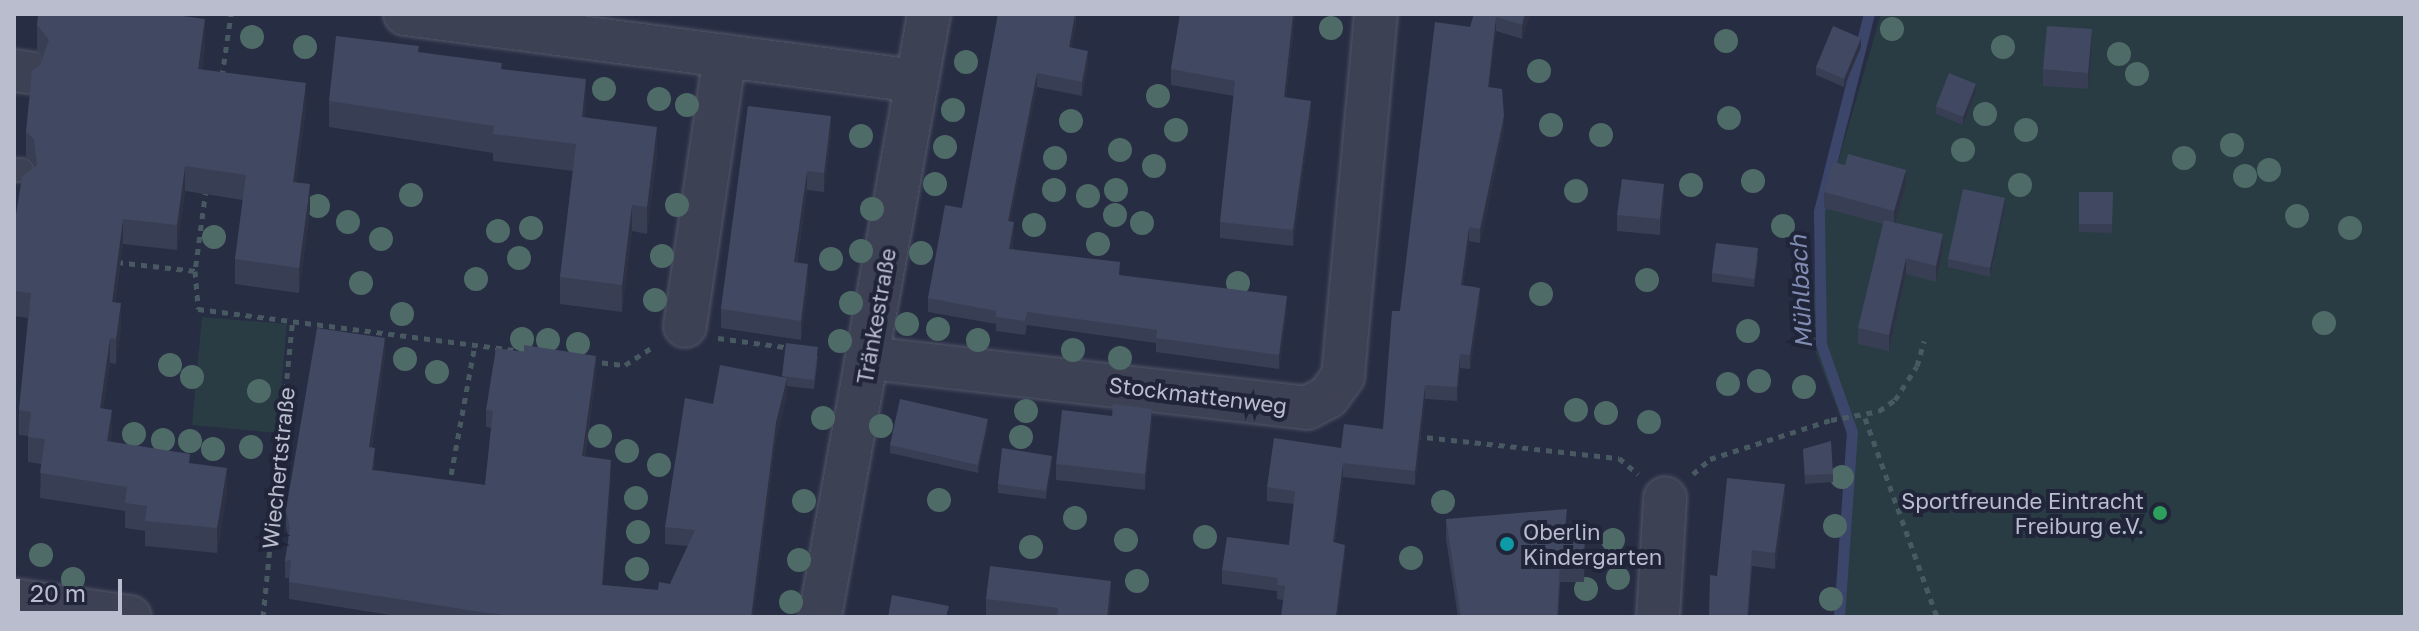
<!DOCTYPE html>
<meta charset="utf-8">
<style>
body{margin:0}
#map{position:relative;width:2419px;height:631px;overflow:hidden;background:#272d43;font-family:"Golos Text",sans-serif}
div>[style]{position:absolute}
.green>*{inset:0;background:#293c44}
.stream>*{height:11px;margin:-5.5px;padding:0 5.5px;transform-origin:5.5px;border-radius:5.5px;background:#3c456a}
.path>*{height:5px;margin-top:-2.5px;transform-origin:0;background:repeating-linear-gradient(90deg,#485961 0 6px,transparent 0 12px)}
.roads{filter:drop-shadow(0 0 2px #54586a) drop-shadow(0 0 2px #54586a)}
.lane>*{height:22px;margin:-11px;padding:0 11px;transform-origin:11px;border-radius:11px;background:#3c4153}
.street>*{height:42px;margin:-21px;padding:0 21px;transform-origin:21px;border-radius:21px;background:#3c4153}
.trees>*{width:24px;height:24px;margin:-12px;border-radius:50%;background:#4f6b67}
.wall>*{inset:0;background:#383e53}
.shaded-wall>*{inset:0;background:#2e3244}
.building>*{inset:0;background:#414861}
.dots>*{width:22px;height:22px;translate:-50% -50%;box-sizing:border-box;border:4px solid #202539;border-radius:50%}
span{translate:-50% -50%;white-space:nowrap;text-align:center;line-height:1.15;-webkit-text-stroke:8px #202539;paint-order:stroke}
.street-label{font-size:22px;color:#b9bdcd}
.poi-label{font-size:22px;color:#b9bdcd}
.right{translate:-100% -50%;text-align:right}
.left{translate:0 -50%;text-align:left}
.water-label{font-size:24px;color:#818cb3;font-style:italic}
.frame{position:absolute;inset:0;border:16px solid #b9bdcd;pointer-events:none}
.scale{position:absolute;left:16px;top:579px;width:106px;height:36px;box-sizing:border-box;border:4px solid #b9bdcd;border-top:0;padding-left:10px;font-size:24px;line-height:28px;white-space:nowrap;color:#b9bdcd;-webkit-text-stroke:6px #202539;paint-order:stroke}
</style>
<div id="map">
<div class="green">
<i style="clip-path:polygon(1881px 14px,2405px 14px,2405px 617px,1834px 617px,1847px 435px,1813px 345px,1816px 208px,1825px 207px)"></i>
<i style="clip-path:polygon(202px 317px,287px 324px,277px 433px,192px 425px)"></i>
</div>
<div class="stream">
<i style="left:1839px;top:617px;width:185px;rotate:-86deg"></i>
<i style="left:1852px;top:432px;width:93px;rotate:-109.4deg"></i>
<i style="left:1821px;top:344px;width:133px;rotate:-90.9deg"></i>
<i style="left:1819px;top:211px;width:203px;rotate:-75.8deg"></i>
</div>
<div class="path">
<i style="left:222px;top:76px;width:63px;rotate:-81.7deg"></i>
<i style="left:206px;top:189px;width:83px;rotate:97.6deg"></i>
<i style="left:195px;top:271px;width:38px;rotate:85deg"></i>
<i style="left:198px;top:309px;width:334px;rotate:7.4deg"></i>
<i style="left:117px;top:262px;width:79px;rotate:6.6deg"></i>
<i style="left:718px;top:338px;width:75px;rotate:7.7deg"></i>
<i style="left:590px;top:361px;width:35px;rotate:7deg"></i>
<i style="left:625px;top:365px;width:35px;rotate:-33deg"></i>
<i style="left:1865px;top:418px;width:212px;rotate:70.1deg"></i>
<i style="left:1415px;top:436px;width:205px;rotate:6.2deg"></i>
<i style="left:1619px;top:458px;width:25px;rotate:40deg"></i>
<i style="left:1693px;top:474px;width:23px;rotate:-41deg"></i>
<i style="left:1710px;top:459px;width:127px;rotate:-17.9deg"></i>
<i style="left:1831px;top:420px;width:49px;rotate:-10.6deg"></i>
<i style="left:1879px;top:411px;width:19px;rotate:-35deg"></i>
<i style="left:1895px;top:400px;width:40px;rotate:-57.1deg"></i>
<i style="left:1917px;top:366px;width:26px;rotate:-74deg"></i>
<i style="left:449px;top:486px;width:143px;rotate:-79.6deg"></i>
<i style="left:263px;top:617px;width:300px;rotate:-84.3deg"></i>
</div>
<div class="roads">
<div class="lane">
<i style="left:14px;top:61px;width:21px;rotate:8deg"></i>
<i style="left:14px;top:80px;width:15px;rotate:8deg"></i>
<i style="left:14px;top:170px;width:8px"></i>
</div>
<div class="street">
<i style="left:405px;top:14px;width:515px;rotate:7.47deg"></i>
<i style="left:685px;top:326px;width:273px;rotate:-81.6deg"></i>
<i style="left:869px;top:358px;width:441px;rotate:6.5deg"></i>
<i style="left:1307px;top:408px;width:24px;rotate:-28deg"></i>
<i style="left:1328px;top:397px;width:26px;rotate:-54deg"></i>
<i style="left:1343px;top:376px;width:364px;rotate:-84.8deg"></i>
<i style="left:14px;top:600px;width:117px;rotate:8.3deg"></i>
<i style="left:820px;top:617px;width:613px;rotate:-79.75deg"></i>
<i style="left:1658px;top:617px;width:119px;rotate:-86.6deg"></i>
</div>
</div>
<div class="trees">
<i style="left:1331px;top:28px"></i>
<i style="left:1892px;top:29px"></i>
<i style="left:252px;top:37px"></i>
<i style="left:1726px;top:41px"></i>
<i style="left:305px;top:47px"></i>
<i style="left:2003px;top:47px"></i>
<i style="left:2119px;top:54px"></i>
<i style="left:966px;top:62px"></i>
<i style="left:1539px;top:71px"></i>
<i style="left:2137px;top:74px"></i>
<i style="left:604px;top:89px"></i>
<i style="left:1158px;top:96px"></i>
<i style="left:659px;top:99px"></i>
<i style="left:687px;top:105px"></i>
<i style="left:953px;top:110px"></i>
<i style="left:1985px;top:114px"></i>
<i style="left:1729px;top:118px"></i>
<i style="left:1071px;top:121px"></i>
<i style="left:1551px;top:125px"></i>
<i style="left:1176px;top:130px"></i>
<i style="left:2026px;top:130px"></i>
<i style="left:1601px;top:135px"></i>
<i style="left:861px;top:136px"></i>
<i style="left:2232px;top:145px"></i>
<i style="left:945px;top:147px"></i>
<i style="left:1120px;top:150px"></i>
<i style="left:1963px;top:150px"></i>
<i style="left:1055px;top:158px"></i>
<i style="left:2184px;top:158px"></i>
<i style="left:1154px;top:166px"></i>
<i style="left:2269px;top:170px"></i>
<i style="left:2245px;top:176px"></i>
<i style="left:1753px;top:181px"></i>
<i style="left:935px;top:184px"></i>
<i style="left:1691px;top:185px"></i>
<i style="left:2020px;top:185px"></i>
<i style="left:1054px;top:190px"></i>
<i style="left:1116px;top:190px"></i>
<i style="left:1576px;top:191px"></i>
<i style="left:411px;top:195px"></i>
<i style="left:1088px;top:196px"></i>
<i style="left:677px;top:205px"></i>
<i style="left:318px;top:206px"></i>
<i style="left:872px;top:209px"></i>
<i style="left:1115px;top:215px"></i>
<i style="left:2297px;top:216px"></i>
<i style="left:348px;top:222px"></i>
<i style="left:1142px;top:223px"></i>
<i style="left:1034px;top:225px"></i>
<i style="left:1783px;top:226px"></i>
<i style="left:531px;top:228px"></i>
<i style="left:2350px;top:228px"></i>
<i style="left:498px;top:231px"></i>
<i style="left:214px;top:237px"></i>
<i style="left:381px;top:239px"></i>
<i style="left:1098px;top:244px"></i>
<i style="left:861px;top:251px"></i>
<i style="left:921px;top:253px"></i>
<i style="left:662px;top:256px"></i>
<i style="left:519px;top:258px"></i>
<i style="left:831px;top:259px"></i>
<i style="left:476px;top:279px"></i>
<i style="left:1647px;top:280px"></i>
<i style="left:361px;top:283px"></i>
<i style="left:1238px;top:283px"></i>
<i style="left:1541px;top:294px"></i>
<i style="left:655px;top:300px"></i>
<i style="left:851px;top:303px"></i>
<i style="left:402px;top:314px"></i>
<i style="left:2324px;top:323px"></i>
<i style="left:907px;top:324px"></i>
<i style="left:938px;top:329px"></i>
<i style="left:1748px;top:331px"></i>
<i style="left:522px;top:339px"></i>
<i style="left:548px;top:340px"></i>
<i style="left:978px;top:340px"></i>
<i style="left:840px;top:341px"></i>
<i style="left:578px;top:344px"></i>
<i style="left:1073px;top:350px"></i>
<i style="left:1120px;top:358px"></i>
<i style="left:405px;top:359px"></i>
<i style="left:170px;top:365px"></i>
<i style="left:437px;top:372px"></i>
<i style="left:192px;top:377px"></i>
<i style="left:1759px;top:381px"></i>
<i style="left:1728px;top:384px"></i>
<i style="left:1804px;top:387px"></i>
<i style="left:259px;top:391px"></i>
<i style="left:1576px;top:410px"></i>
<i style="left:1026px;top:411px"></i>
<i style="left:1606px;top:413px"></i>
<i style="left:823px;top:418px"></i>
<i style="left:1649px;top:422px"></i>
<i style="left:881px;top:426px"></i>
<i style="left:134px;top:434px"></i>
<i style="left:600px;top:436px"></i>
<i style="left:1021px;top:437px"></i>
<i style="left:163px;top:440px"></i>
<i style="left:190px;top:441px"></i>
<i style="left:251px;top:447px"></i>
<i style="left:213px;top:449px"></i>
<i style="left:627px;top:451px"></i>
<i style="left:659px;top:465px"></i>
<i style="left:1842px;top:477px"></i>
<i style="left:636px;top:498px"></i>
<i style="left:939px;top:500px"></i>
<i style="left:804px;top:501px"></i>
<i style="left:1443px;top:502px"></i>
<i style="left:1075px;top:518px"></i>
<i style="left:1835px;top:526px"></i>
<i style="left:638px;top:532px"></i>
<i style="left:1205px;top:537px"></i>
<i style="left:1126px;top:540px"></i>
<i style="left:1613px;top:540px"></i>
<i style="left:1031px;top:547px"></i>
<i style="left:41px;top:555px"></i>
<i style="left:1411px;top:558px"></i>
<i style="left:799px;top:560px"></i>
<i style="left:637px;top:569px"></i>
<i style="left:1618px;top:578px"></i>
<i style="left:73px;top:579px"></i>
<i style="left:1137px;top:581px"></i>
<i style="left:1586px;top:589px"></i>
<i style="left:1831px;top:599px"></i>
<i style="left:791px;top:602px"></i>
</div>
<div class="wall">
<i style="clip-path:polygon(998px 14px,1076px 14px,1076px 24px,1071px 48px,1088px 65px,1082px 96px,1037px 87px,1010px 221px,1014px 236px,1012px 249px,1120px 276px,1287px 309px,1279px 369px,1156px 352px,1156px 343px,1027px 325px,1025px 335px,996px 331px,996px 324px,928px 312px,928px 298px,962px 208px)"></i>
<i style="clip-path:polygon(1180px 14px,1295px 14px,1286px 97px,1311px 116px,1293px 246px,1220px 238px,1220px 222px,1234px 96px,1171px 85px,1171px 69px)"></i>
<i style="clip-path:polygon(1474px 14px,1530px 14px,1522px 39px,1496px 31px,1489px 87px,1504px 130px,1480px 243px,1469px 241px,1463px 286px,1480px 303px,1470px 369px,1460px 368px,1457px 401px,1425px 399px,1415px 485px,1343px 477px,1335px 542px,1345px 559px,1283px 600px,1277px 599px,1277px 591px,1222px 584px,1222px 570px,1289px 545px,1294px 504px,1267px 501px,1267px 487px,1341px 448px,1383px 429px,1400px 311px)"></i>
<i style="clip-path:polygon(37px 25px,205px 44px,202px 70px,306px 108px,296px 182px,310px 209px,299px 293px,235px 284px,235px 259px,243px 200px,185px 191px,177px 250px,123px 244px,115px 303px,121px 328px,116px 364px,110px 363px,103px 408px,112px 435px,110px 442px,190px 463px,227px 494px,217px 553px,145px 546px,145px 531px,125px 528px,125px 511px,40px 498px,41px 464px,28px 462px,28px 436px,19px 435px,19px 410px,28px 318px,14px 316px,14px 227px,35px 167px,34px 164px,26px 157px,26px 132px,43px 58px,37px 50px)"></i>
<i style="clip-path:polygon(2092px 45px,2088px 89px,2043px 86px,2043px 69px)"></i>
<i style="clip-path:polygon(1861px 47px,1844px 87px,1816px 75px,1816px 67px)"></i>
<i style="clip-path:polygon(419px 53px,502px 69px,586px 106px,585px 117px,657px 154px,647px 234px,632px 231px,622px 312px,560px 304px,560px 277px,573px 171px,493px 161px,493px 153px,329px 127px,329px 101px)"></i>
<i style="clip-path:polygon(1976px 92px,1963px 125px,1936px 114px,1936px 106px)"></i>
<i style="clip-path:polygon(748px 106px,831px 135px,824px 192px,807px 190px,797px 263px,808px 283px,801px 340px,721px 328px,721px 309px)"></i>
<i style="clip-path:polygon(1906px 186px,1895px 223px,1943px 250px,1936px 282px,1906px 274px,1889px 351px,1858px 344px,1858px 328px,1883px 224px,1824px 208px,1824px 192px)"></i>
<i style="clip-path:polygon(2079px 192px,2113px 192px,2112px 233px,2079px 232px)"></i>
<i style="clip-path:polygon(1664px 200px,1660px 235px,1617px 231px,1617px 215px)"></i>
<i style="clip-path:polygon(2005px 207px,1990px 277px,1948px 267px,1948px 259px)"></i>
<i style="clip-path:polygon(1758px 256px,1754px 287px,1712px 282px,1712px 273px)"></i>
<i style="clip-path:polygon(385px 355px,372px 447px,375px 465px,374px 470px,485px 485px,491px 428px,486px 427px,486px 410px,596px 373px,585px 457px,611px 477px,603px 585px,658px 590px,670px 584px,688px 546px,665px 544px,665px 527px,713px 404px,782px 377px,818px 356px,814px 389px,787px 386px,787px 395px,776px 439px,753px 617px,403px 617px,289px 599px,289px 578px,285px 578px,285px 561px,289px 539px,286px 527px,286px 510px)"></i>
<i style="clip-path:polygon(1152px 425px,1145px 490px,1056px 480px,1056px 464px)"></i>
<i style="clip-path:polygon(988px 428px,978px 473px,890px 453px,890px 445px)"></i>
<i style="clip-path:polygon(1803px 449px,1833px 474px,1833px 482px,1805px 484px)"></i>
<i style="clip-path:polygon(1052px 464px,1046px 499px,998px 493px,998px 484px)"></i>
<i style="clip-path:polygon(1785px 500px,1775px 569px,1752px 566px,1748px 617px,1709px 617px,1717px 576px)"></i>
<i style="clip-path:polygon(1446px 519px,1567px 530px,1585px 551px,1584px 582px,1560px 582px,1558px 617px,1458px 617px,1446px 539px)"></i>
<i style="clip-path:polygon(986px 599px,1111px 600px,1109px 617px,986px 617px)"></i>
</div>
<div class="shaded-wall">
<i style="clip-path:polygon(1075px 14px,1076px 24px,1069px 61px,1069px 47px)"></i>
<i style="clip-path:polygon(1293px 14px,1295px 14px,1284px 113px,1284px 97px)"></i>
<i style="clip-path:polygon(1525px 14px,1530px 14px,1522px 39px,1522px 25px)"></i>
<i style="clip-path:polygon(1496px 17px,1496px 31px,1488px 101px,1488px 87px)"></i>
<i style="clip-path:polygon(205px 19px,205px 44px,198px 94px,198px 69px)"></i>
<i style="clip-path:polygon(2092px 29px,2092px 45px,2088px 89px,2088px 73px)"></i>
<i style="clip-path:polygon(1861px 38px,1861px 47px,1844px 87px,1844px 79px)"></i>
<i style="clip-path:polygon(1088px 51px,1088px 65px,1082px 96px,1082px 82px)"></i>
<i style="clip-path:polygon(1037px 73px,1037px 87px,1008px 234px,1008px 221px)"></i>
<i style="clip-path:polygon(586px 79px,586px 106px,582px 144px,582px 117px)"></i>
<i style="clip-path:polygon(306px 83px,306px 108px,293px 207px,293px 182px)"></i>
<i style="clip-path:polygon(1976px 84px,1976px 92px,1963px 125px,1963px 117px)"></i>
<i style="clip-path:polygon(1311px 101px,1311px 116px,1293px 246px,1293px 230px)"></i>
<i style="clip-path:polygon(831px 116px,831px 135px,824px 192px,824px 173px)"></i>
<i style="clip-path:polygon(1504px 116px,1504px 130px,1480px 243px,1480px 229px)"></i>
<i style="clip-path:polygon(657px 127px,657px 154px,647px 234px,647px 207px)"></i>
<i style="clip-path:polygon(185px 166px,185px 191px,177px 250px,177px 225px)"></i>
<i style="clip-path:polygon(1906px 170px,1906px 186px,1894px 227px,1894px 211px)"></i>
<i style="clip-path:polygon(807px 171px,807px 190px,794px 281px,794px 262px)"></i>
<i style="clip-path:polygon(310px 184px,310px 209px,299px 293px,299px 268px)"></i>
<i style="clip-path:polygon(1664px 184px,1664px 200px,1660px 235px,1660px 219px)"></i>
<i style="clip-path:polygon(2005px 198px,2005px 207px,1990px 277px,1990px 268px)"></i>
<i style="clip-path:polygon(632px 205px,632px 231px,622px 312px,622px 285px)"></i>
<i style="clip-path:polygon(123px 219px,123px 244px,112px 327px,112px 302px)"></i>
<i style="clip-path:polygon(1014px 222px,1014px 236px,1009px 262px,1009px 249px)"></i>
<i style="clip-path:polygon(1469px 227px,1469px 241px,1461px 299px,1461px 285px)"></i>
<i style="clip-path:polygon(1943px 234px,1943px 250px,1936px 282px,1936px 266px)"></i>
<i style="clip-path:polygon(1906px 258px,1906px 274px,1889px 351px,1889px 335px)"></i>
<i style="clip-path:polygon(808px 264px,808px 283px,801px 340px,801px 321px)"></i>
<i style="clip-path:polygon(1480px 288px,1480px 303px,1470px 369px,1470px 355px)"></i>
<i style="clip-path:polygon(1287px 296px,1287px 309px,1279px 369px,1279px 355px)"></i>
<i style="clip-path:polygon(121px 303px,121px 328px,116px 364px,116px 339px)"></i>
<i style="clip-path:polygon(110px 338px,110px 363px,100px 433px,100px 408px)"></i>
<i style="clip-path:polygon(385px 338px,385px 355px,369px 464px,369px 447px)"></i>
<i style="clip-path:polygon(1460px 354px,1460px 368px,1457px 401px,1457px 387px)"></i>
<i style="clip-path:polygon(596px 356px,596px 373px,582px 473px,582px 456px)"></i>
<i style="clip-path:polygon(787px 378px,787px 395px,776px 439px,753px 617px,751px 617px,776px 422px)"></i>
<i style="clip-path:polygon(1425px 385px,1425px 399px,1415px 485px,1415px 471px)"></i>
<i style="clip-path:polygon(1152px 409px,1152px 425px,1145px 490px,1145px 474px)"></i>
<i style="clip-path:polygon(112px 410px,112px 435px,107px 466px,107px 441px)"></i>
<i style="clip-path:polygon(988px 419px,988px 428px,978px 473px,978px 465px)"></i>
<i style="clip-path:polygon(375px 448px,375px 465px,372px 487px,372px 470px)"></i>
<i style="clip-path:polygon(1052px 456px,1052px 464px,1046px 499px,1046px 491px)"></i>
<i style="clip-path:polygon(611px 460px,611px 477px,602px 602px,602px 585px)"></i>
<i style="clip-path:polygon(1343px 463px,1343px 477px,1333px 556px,1333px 542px)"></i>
<i style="clip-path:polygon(227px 468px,227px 494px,217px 553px,217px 528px)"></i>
<i style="clip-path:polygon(1785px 484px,1785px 500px,1775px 569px,1775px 553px)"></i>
<i style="clip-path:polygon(1345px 545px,1345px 559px,1338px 617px,1336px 617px)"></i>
<i style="clip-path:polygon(1111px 581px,1111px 600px,1109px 617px,1107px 617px)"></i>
</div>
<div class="building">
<i style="clip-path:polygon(38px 14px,167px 14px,205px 19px,198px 69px,306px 83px,293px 182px,310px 184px,299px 268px,235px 259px,246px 175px,185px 166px,177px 225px,123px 219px,112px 302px,121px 303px,116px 339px,110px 338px,100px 408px,112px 410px,107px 441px,190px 454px,189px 463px,227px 468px,217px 528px,145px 521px,147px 506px,125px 503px,127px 487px,40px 473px,45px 439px,28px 437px,31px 412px,19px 410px,31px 293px,14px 291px,14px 227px,22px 177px,37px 165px,34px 139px,26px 132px,32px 70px,40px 65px,49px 40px,37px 25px)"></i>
<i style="clip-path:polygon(998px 14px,1075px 14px,1069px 47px,1088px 51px,1082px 82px,1037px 73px,1008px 221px,1014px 222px,1009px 249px,1120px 262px,1119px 275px,1287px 296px,1279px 355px,1156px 338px,1157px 330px,1027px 312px,1025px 321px,996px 317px,996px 311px,928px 298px,945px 205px,962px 208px)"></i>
<i style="clip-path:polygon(1180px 14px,1293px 14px,1284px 97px,1311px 101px,1293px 230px,1220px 222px,1235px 81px,1171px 69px)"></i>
<i style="clip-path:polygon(1474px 14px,1525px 14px,1522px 25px,1496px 17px,1488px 87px,1502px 89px,1504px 116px,1480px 229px,1469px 227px,1461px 285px,1480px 288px,1470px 355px,1460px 354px,1457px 387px,1425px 385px,1415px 471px,1343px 463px,1333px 542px,1345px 545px,1336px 617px,1281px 617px,1285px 586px,1277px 585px,1278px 578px,1222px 570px,1227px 537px,1289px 545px,1295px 491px,1267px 487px,1274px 438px,1341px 448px,1344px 424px,1383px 429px,1392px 311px,1400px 311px,1435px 22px,1470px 27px)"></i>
<i style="clip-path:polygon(1833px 26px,1861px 38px,1844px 79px,1816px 67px)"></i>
<i style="clip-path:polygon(2047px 26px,2092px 29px,2088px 73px,2043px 69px)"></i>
<i style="clip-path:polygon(336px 36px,419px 46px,418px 52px,502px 63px,501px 69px,586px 79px,582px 117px,657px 127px,647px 207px,632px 205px,622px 285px,560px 277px,576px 144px,493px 134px,494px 126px,329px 101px)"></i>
<i style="clip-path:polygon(1949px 73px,1976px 84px,1963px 117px,1936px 106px)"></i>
<i style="clip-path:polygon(748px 106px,831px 116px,824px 173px,807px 171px,794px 262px,808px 264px,801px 321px,721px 309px)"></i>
<i style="clip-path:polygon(1848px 154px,1906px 170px,1894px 211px,1824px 192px,1833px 162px,1845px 165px)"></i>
<i style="clip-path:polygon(1622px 179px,1664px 184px,1660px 219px,1617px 215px)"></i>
<i style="clip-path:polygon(1963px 189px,2005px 198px,1990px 268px,1948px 259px)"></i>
<i style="clip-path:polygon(2079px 192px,2113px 192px,2112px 224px,2079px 224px)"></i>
<i style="clip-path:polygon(1884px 220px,1943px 234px,1936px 266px,1906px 258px,1889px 335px,1858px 328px)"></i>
<i style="clip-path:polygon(1716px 243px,1758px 248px,1754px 279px,1712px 273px)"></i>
<i style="clip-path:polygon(317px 328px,385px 338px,369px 447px,375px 448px,372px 470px,485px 485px,493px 411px,486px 410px,496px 348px,524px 352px,524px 345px,596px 356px,582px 456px,611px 460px,602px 585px,658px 590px,659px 582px,670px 584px,695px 530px,665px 527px,685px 398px,713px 404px,720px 365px,787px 378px,776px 422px,751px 617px,524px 617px,487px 613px,289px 582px,291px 560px,285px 561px,290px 528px,286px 510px)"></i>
<i style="clip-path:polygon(786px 343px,818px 347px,814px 380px,782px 376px)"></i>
<i style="clip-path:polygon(900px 399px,988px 419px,978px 465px,890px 445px)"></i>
<i style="clip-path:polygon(1113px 404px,1152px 409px,1145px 474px,1056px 464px,1062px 410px,1112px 416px)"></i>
<i style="clip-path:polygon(1831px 441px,1833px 474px,1805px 475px,1803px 449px)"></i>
<i style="clip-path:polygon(1002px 448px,1052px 456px,1046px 491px,998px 484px)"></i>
<i style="clip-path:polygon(1727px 478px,1785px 484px,1775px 553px,1752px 550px,1747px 617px,1709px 617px,1710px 575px,1717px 576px)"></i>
<i style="clip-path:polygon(1567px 509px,1565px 529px,1585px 531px,1584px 563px,1560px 562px,1557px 617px,1461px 617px,1446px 519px)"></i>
<i style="clip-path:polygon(990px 566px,1111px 581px,1107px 617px,1057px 617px,1058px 608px,986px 599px)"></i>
<i style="clip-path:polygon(892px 595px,949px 606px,946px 617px,888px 617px)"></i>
</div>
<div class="dots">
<i style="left:2160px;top:513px;background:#2e9e5b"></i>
<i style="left:1507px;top:544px;background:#0f9aa8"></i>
</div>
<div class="street-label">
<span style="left:876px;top:316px;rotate:-80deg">Tränkestraße</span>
<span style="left:1198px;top:395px;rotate:7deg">Stockmattenweg</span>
<span style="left:278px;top:468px;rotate:-84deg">Wiechertstraße</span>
</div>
<div class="poi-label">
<span class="right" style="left:2144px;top:513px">Sportfreunde Eintracht<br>Freiburg e.V.</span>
<span class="left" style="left:1523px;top:544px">Oberlin<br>Kindergarten</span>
</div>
<div class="water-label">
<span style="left:1800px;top:292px;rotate:-93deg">Mühlbach</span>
</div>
<div class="frame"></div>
<div class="scale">20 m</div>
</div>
